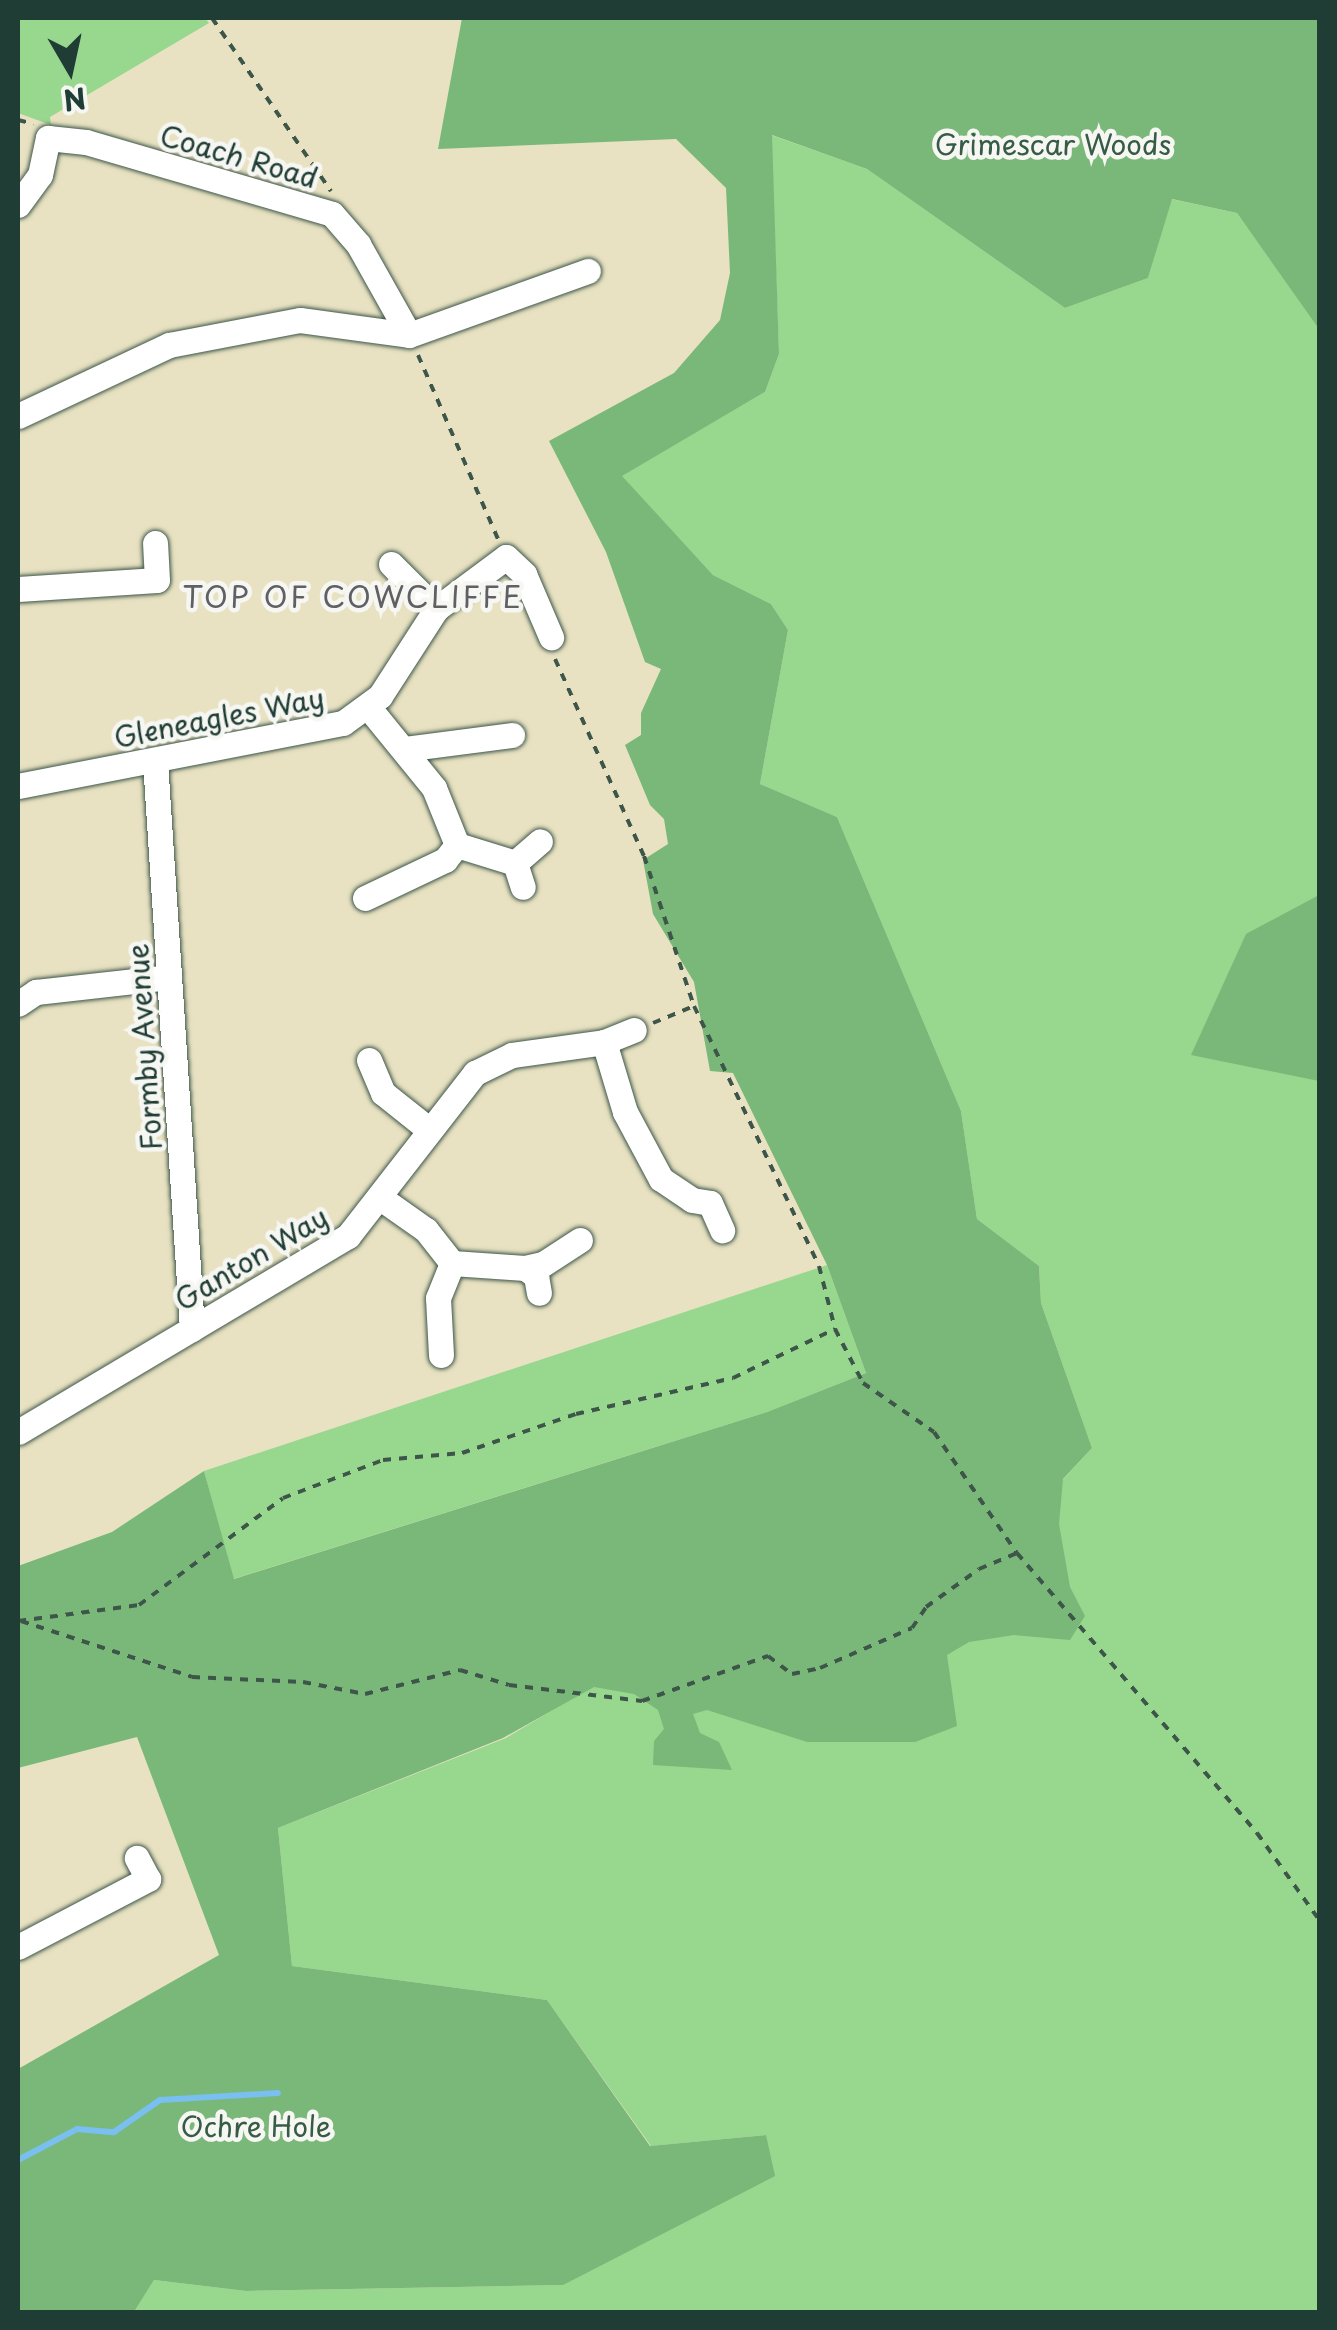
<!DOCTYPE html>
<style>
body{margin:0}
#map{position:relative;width:1337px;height:2330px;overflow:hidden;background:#e8e2c2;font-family:"Playpen Sans",sans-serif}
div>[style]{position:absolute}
.green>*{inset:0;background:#97d78e}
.forest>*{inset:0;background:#79b879}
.stream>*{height:6px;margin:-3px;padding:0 3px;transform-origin:3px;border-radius:3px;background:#79bff0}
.path>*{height:4px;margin-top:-2px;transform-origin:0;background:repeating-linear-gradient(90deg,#3d5649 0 8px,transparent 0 16px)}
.roads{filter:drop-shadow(0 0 2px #3d5649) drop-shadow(0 0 2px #3d5649)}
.minor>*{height:25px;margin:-12.5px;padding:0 12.5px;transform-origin:12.5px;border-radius:12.5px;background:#fff}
span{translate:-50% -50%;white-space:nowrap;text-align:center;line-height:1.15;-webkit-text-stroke:9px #f6f6f2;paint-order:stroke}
.park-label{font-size:28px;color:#375c46}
.street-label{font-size:28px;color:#1f3d34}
.neighbourhood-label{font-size:30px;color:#606064;letter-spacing:2.5px}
.frame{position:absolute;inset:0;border:20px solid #1f3d34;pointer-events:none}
.north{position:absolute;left:20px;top:20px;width:100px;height:100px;-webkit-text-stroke:8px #f6f6f2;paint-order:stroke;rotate:171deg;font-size:28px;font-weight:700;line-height:40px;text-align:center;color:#1f3d34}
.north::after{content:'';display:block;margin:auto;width:35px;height:45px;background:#1f3d34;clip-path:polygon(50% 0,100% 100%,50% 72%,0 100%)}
</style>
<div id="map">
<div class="green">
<i style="clip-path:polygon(18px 18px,205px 18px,209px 23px,50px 117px,51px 125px,18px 113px)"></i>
<i style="clip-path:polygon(771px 135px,867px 169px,1065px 308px,1148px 278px,1171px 199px,1237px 213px,1320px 329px,1319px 2312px,134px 2312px,154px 2280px,246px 2291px,562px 2285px,766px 2135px,651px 2146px,547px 2000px,292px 1966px,278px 1828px,506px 1738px,730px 1604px,1044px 1500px,1092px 1448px,1041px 1303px,1039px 1266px,977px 1219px,961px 1111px,837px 817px,760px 784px,788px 630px,771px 604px,713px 575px,621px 476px,765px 392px,779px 354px)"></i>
<i style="clip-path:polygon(827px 1265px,866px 1373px,767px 1412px,233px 1579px,204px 1471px)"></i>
</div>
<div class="forest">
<i style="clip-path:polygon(462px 18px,1319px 18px,1319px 329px,1237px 213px,1172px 199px,1148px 278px,1065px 308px,867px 169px,772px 135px,779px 354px,765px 392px,622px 476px,713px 575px,771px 604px,788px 630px,760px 784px,837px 817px,961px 1111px,977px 1219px,1039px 1266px,1041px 1303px,1092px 1448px,1063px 1479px,1059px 1524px,1070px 1587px,1085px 1616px,1070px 1640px,1014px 1635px,969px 1642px,947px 1655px,957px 1726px,915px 1742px,807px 1742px,707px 1710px,693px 1714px,700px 1733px,719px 1742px,732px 1770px,653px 1765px,654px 1741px,664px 1729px,658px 1710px,634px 1694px,594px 1687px,503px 1738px,278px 1828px,292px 1966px,547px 2000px,650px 2146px,766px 2135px,775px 2176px,563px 2285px,246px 2291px,154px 2280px,134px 2312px,18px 2312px,18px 2069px,219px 1955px,137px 1737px,18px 1768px,18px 1566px,112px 1532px,204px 1471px,234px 1579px,767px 1412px,866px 1373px,827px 1265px,733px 1073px,710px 1071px,694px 982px,653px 914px,643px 860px,668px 844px,664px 819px,650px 805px,625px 745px,641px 735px,641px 713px,661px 669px,645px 662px,606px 552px,549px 441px,674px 373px,720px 320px,730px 273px,726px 188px,676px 139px,438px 149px)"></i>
<i style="clip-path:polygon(1319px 895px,1319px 1081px,1191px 1055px,1246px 934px)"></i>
</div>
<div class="stream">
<i style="left:18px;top:2160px;width:67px;rotate:-27.7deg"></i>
<i style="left:77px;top:2129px;width:37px;rotate:5deg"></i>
<i style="left:114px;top:2132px;width:56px;rotate:-34.8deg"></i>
<i style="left:160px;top:2100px;width:118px;rotate:-3.4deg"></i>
</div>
<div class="path">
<i style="left:212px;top:18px;width:210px;rotate:55.5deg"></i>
<i style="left:18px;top:120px;width:16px;rotate:14deg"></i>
<i style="left:418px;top:355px;width:201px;rotate:66.5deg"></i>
<i style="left:555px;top:659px;width:216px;rotate:65.7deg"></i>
<i style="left:644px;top:856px;width:158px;rotate:71.6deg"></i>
<i style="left:694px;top:1006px;width:288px;rotate:64.3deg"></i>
<i style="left:819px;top:1266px;width:65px;rotate:75.7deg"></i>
<i style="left:835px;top:1329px;width:61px;rotate:62.6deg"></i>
<i style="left:863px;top:1383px;width:86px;rotate:34.6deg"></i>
<i style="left:934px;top:1432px;width:147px;rotate:55.6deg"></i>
<i style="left:1017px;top:1553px;width:369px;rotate:49.4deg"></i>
<i style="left:1257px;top:1833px;width:108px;rotate:54.4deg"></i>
<i style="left:653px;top:1023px;width:44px;rotate:-22.5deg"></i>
<i style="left:18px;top:1621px;width:122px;rotate:-7.5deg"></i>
<i style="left:139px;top:1605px;width:179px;rotate:-36.6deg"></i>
<i style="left:283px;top:1498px;width:107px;rotate:-20.8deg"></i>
<i style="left:383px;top:1460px;width:79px;rotate:-5.1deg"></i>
<i style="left:462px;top:1453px;width:120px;rotate:-18.9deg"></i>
<i style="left:576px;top:1414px;width:161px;rotate:-12.9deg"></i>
<i style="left:733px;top:1378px;width:113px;rotate:-25.7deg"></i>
<i style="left:21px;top:1621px;width:180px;rotate:18.1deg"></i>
<i style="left:192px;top:1677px;width:111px;rotate:2.6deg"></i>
<i style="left:303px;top:1682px;width:63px;rotate:11deg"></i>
<i style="left:365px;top:1694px;width:98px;rotate:-14.2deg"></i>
<i style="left:460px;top:1670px;width:51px;rotate:17deg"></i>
<i style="left:509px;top:1685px;width:134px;rotate:6.9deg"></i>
<i style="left:642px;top:1701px;width:134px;rotate:-19.7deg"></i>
<i style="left:768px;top:1656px;width:30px;rotate:37deg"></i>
<i style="left:792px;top:1674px;width:29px;rotate:-12deg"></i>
<i style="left:820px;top:1668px;width:100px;rotate:-23.5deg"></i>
<i style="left:912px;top:1628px;width:25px;rotate:-56deg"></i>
<i style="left:926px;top:1607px;width:65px;rotate:-35.6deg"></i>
<i style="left:979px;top:1569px;width:41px;rotate:-22.8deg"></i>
</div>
<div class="roads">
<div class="minor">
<i style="left:18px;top:205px;width:37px;rotate:-54deg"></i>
<i style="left:40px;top:175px;width:38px;rotate:-78deg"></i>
<i style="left:48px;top:138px;width:38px;rotate:6deg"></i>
<i style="left:86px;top:142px;width:256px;rotate:16.3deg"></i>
<i style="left:332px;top:214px;width:40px;rotate:49deg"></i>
<i style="left:358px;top:244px;width:104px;rotate:60.7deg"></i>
<i style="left:18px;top:416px;width:167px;rotate:-25.2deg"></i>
<i style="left:169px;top:345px;width:133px;rotate:-10.8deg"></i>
<i style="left:300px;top:320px;width:110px;rotate:7.8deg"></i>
<i style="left:409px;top:335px;width:190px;rotate:-19.7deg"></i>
<i style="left:391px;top:564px;width:64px;rotate:45deg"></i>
<i style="left:18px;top:589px;width:139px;rotate:-3.7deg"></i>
<i style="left:157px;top:580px;width:37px;rotate:-93deg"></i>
<i style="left:369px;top:708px;width:103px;rotate:50.9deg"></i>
<i style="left:434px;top:788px;width:61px;rotate:68deg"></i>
<i style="left:457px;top:845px;width:61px;rotate:17.2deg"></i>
<i style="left:515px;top:863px;width:25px;rotate:72deg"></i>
<i style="left:404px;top:749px;width:109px;rotate:-7.4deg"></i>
<i style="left:155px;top:761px;width:569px;rotate:86.27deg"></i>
<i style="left:18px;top:786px;width:331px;rotate:-11deg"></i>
<i style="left:343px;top:723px;width:46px;rotate:-36.1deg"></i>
<i style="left:380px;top:696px;width:103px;rotate:-57.2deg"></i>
<i style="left:436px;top:609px;width:87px;rotate:-36.6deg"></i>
<i style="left:506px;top:557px;width:25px;rotate:43deg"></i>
<i style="left:524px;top:574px;width:69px;rotate:66.8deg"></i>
<i style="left:515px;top:863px;width:33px;rotate:-41deg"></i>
<i style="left:365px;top:898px;width:89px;rotate:-25.4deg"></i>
<i style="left:445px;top:860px;width:19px;rotate:-51deg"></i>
<i style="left:18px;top:1004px;width:22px;rotate:-34deg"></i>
<i style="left:36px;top:992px;width:134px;rotate:-6.4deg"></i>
<i style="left:604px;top:1042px;width:73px;rotate:73.3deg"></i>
<i style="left:625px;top:1112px;width:76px;rotate:61.8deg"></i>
<i style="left:661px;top:1179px;width:37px;rotate:34deg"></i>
<i style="left:692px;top:1200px;width:18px;rotate:9deg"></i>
<i style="left:710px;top:1203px;width:30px;rotate:66deg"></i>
<i style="left:369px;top:1060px;width:36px;rotate:67deg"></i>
<i style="left:383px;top:1093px;width:56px;rotate:38.5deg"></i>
<i style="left:382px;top:1199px;width:54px;rotate:35.2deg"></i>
<i style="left:426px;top:1230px;width:42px;rotate:51.8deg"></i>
<i style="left:452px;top:1263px;width:73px;rotate:3.9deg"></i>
<i style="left:525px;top:1268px;width:14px;rotate:36deg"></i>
<i style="left:536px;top:1276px;width:17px;rotate:80deg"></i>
<i style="left:525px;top:1268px;width:18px;rotate:-13deg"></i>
<i style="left:543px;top:1264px;width:44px;rotate:-33deg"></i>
<i style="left:441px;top:1355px;width:57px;rotate:-93deg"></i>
<i style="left:438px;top:1298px;width:38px;rotate:-68deg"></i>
<i style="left:18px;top:1432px;width:384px;rotate:-30.7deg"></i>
<i style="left:348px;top:1236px;width:207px;rotate:-52.1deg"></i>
<i style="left:475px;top:1073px;width:41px;rotate:-25.9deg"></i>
<i style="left:512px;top:1055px;width:93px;rotate:-8deg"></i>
<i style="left:604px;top:1042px;width:32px;rotate:-22deg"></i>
<i style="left:18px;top:1947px;width:147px;rotate:-27.6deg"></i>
<i style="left:148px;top:1879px;width:24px;rotate:-118deg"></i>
</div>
</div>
<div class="park-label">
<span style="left:1053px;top:144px">Grimescar Woods</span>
<span style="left:256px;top:2126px">Ochre Hole</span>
</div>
<div class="street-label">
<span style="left:239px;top:156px;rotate:16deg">Coach Road</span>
<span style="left:219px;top:717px;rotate:-11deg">Gleneagles Way</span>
<span style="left:144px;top:1047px;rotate:-94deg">Formby Avenue</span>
<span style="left:251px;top:1258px;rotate:-31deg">Ganton Way</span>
</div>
<div class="neighbourhood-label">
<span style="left:353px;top:596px">TOP OF COWCLIFFE</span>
</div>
<div class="frame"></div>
<div class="north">N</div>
</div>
